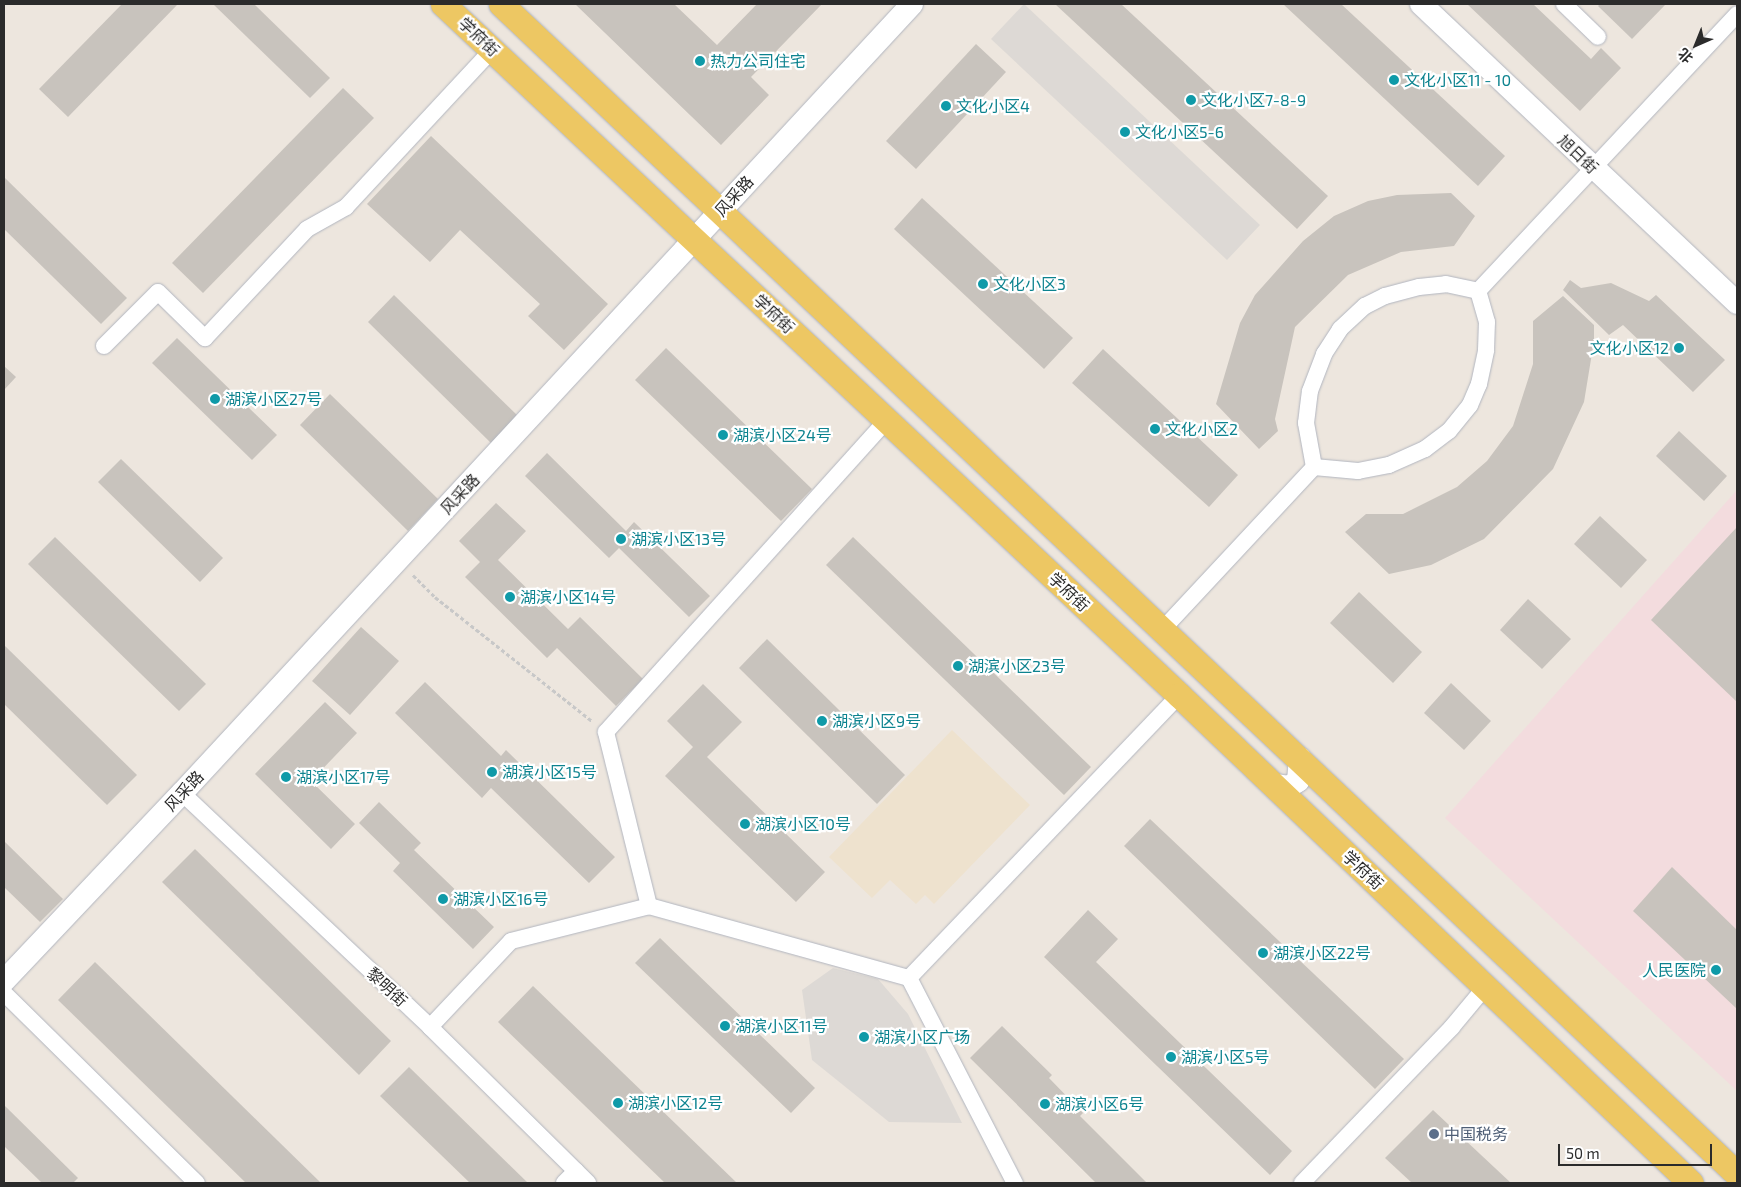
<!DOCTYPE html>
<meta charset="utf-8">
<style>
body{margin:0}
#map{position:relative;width:1741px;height:1187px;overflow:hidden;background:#ede6de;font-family:"Exo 2","Noto Sans SC",sans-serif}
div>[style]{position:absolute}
.education>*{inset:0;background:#eee2ce}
.medical>*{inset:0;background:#f3dcde}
.plaza>*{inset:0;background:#ddd9d5}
.building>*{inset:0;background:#c8c3bd}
.path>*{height:3px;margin-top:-1.5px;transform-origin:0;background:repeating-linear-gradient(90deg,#c8c8c8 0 4px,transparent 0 6.5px)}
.roads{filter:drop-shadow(0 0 1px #b1b5bf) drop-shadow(0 0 1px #b1b5bf)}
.street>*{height:16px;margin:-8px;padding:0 8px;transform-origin:8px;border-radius:8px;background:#fff}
.secondary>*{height:22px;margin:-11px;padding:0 11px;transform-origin:11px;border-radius:11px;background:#fff}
.primary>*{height:25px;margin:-12.5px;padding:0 12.5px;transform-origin:12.5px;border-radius:12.5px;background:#edc763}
.dots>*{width:14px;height:14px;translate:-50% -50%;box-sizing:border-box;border:2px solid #fff;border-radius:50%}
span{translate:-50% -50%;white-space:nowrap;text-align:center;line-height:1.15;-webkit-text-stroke:4.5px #fff;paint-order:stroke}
.street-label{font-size:16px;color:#2b2b2b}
.culture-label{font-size:16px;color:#0d838f}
.left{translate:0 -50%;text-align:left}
.right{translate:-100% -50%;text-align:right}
.service-label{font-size:16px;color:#4e5e75}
.frame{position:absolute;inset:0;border:5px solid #2b2b2b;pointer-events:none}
.north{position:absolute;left:1671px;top:20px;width:50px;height:50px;-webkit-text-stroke:4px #fff;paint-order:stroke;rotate:224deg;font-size:14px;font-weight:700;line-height:20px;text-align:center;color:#2b2b2b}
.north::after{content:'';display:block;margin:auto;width:18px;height:22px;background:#2b2b2b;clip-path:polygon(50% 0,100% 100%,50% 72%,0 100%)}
.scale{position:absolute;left:1558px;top:1144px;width:154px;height:22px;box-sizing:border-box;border:2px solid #2b2b2b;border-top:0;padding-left:6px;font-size:15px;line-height:18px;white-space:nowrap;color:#2b2b2b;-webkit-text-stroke:4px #fff;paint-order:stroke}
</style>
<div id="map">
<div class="education">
<i style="clip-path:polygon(952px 730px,1030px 805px,934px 904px,925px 895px,916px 904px,890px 880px,872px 898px,829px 857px)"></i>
</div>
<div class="medical">
<i style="clip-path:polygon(1737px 490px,1737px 1091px,1445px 818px)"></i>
</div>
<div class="plaza">
<i style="clip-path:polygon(1024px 4px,1260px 225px,1227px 260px,991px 39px)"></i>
<i style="clip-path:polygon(833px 968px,878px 979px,908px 1014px,962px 1123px,889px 1122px,812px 1060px,802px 990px)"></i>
</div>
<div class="building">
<i style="clip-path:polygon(122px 4px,178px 4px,68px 117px,39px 89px)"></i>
<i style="clip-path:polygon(213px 4px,254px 4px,330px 78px,310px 98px)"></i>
<i style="clip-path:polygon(575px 4px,674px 4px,717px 45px,757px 4px,822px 4px,751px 77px,769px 95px,721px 145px)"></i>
<i style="clip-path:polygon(1055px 4px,1121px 4px,1328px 196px,1297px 229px)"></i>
<i style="clip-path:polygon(1283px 4px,1341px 4px,1505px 156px,1478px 186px)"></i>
<i style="clip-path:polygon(1467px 4px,1533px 4px,1591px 59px,1601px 48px,1621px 68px,1580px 111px)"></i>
<i style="clip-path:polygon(1600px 4px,1666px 4px,1632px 39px,1598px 6px)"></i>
<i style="clip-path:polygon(976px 44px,1006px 72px,916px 169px,886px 141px)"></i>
<i style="clip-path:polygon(343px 88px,374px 118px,203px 293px,172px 263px)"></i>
<i style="clip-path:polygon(431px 136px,608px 304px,564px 350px,528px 316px,540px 304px,460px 230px,430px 262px,367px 204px)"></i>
<i style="clip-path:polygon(4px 177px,127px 298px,101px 324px,4px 229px)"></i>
<i style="clip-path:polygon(1451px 193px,1475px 216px,1454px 246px,1401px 252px,1348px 275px,1295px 327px,1275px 419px,1278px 431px,1259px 449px,1216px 404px,1240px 323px,1255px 295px,1303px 241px,1334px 216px,1368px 201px,1397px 195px)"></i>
<i style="clip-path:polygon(922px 198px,1073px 338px,1044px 369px,894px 229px)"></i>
<i style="clip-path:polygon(1570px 280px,1581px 288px,1611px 283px,1649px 301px,1656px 295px,1725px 360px,1693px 392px,1623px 325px,1609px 335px,1563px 290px)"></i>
<i style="clip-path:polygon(394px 295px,519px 417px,492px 444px,368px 322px)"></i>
<i style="clip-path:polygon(1563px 296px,1594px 325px,1594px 341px,1584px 402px,1553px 469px,1484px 539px,1431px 565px,1389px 574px,1345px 532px,1366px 514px,1403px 514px,1457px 487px,1487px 461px,1513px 426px,1533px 364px,1533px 321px)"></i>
<i style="clip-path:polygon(177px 338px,277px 435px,252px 460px,152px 363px)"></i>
<i style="clip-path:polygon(666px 348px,812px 489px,781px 521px,635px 380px)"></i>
<i style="clip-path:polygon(1103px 349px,1238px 475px,1209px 507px,1072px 383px)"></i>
<i style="clip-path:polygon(4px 366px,16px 377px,4px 390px)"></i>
<i style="clip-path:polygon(330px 394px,438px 499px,408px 531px,300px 425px)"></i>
<i style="clip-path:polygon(1679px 431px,1727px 476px,1704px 501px,1656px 456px)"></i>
<i style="clip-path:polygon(547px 453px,626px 531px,634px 522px,710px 596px,689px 617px,619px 548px,609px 558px,525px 476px)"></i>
<i style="clip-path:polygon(121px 459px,223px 558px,200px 582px,98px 482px)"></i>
<i style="clip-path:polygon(496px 503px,526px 531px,498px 560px,568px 629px,580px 617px,643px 679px,616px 706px,557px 648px,547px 658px,465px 577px,480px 562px,459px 541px)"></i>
<i style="clip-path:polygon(1600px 516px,1647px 560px,1621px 588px,1574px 544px)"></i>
<i style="clip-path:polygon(1737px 527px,1737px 702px,1651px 620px)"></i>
<i style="clip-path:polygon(55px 537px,206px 684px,179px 711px,28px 564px)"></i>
<i style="clip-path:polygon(853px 537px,1091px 767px,1064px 795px,826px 565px)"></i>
<i style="clip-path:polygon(1359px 592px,1422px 652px,1393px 683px,1330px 623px)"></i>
<i style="clip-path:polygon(1528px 599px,1571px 639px,1542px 669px,1500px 630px)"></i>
<i style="clip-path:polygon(361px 627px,399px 661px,350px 715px,312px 681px)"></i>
<i style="clip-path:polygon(767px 639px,905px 775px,877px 804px,739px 668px)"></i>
<i style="clip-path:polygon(4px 645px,137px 775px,107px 805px,4px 704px)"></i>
<i style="clip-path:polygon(425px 682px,501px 756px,506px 750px,615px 857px,589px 883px,491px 788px,482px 798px,395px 713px)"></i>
<i style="clip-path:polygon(1451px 683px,1491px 721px,1464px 750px,1424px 713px)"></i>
<i style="clip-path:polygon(703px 684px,742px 722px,707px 757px,825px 872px,796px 902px,665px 776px,693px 747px,667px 721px)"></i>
<i style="clip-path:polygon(325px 702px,357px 733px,311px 781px,355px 824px,331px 849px,255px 774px)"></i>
<i style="clip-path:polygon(379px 802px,421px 843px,414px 850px,494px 927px,473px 949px,393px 871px,400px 863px,359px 823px)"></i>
<i style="clip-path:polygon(1150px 819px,1404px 1059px,1375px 1089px,1124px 846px)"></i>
<i style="clip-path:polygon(4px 841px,63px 899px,40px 922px,4px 887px)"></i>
<i style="clip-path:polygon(195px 849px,391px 1041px,359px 1075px,162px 882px)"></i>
<i style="clip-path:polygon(1672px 867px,1737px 930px,1737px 1009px,1633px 911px)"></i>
<i style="clip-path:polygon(1088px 910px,1118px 939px,1096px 962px,1292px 1151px,1270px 1175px,1044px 957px)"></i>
<i style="clip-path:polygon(660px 938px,815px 1088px,791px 1113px,635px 963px)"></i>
<i style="clip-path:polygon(95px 962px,320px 1182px,318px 1183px,246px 1183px,58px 1000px)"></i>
<i style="clip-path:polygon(533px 986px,737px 1183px,665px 1183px,498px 1022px)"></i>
<i style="clip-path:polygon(1002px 1026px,1052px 1075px,1049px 1078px,1083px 1113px,1080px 1116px,1147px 1183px,1096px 1183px,970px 1058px)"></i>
<i style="clip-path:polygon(409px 1067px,528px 1183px,470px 1183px,380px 1096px)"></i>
<i style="clip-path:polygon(4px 1105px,78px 1178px,73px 1183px,42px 1183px,4px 1146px)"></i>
<i style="clip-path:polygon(1433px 1110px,1511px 1183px,1412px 1183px,1385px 1158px)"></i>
</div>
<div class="path">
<i style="left:413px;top:575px;width:31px;rotate:45deg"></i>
<i style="left:435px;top:597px;width:200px;rotate:38.3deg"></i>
</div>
<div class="roads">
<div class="street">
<i style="left:1564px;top:4px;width:47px;rotate:44.1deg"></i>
<i style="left:104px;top:346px;width:76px;rotate:-45deg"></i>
<i style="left:158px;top:292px;width:66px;rotate:44.4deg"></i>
<i style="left:205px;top:338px;width:149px;rotate:-46.9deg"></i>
<i style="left:307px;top:229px;width:45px;rotate:-29.4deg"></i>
<i style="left:346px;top:207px;width:214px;rotate:-47.1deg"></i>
<i style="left:1314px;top:467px;width:45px;rotate:-100.3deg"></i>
<i style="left:1306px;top:423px;width:32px;rotate:-83deg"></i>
<i style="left:1310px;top:391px;width:40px;rotate:-69deg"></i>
<i style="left:1324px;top:354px;width:30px;rotate:-57deg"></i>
<i style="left:1340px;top:329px;width:34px;rotate:-43deg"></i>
<i style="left:1365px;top:306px;width:22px;rotate:-27deg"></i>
<i style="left:1385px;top:296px;width:35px;rotate:-15deg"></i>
<i style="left:1419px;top:287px;width:27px;rotate:-6deg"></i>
<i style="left:1446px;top:284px;width:33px;rotate:12deg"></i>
<i style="left:1478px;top:291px;width:379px;rotate:-46.9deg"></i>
<i style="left:1163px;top:629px;width:221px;rotate:-47deg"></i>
<i style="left:1314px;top:467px;width:44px;rotate:5.2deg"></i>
<i style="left:1358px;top:471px;width:32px;rotate:-11deg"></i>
<i style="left:1389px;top:465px;width:39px;rotate:-24deg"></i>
<i style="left:1425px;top:449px;width:30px;rotate:-37deg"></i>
<i style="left:1449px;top:431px;width:33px;rotate:-51deg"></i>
<i style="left:1470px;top:405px;width:23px;rotate:-67deg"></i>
<i style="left:1479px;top:384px;width:35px;rotate:-78deg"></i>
<i style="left:1486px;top:350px;width:28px;rotate:-88deg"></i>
<i style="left:1487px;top:322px;width:32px;rotate:-106deg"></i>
<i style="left:182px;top:793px;width:341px;rotate:43.3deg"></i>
<i style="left:430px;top:1027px;width:222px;rotate:44.6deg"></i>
<i style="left:649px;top:906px;width:179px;rotate:-103.9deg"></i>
<i style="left:606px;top:732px;width:420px;rotate:-48deg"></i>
<i style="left:909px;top:978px;width:231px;rotate:62.7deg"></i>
<i style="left:4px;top:993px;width:271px;rotate:44.6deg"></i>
<i style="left:430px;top:1027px;width:118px;rotate:-46.7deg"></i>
<i style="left:511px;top:941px;width:142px;rotate:-14.2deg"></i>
<i style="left:649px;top:906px;width:270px;rotate:15.5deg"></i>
<i style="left:909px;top:978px;width:391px;rotate:-46.3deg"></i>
<i style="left:564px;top:1183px;width:17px;rotate:-45deg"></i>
<i style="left:1302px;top:1183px;width:216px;rotate:-46.1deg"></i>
<i style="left:1452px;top:1027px;width:53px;rotate:-50.3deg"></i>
</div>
<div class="secondary">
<i style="left:1421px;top:4px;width:435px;rotate:43.4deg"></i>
<i style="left:1275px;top:785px;width:14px;rotate:8deg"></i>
<i style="left:1289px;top:787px;width:11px;rotate:-34deg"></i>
<i style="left:1298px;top:781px;width:23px;rotate:-85deg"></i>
<i style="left:4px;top:981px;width:259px;rotate:-46.6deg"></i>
<i style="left:182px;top:793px;width:1075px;rotate:-47.22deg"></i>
</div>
<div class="primary">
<i style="left:443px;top:4px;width:1010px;rotate:43.19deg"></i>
<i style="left:1179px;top:695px;width:707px;rotate:43.63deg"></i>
<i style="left:501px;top:4px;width:1702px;rotate:43.43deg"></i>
</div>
</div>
<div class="dots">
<i style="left:700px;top:61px;background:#0f9aa8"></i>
<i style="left:1394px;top:80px;background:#0f9aa8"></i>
<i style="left:1191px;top:100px;background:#0f9aa8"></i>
<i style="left:946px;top:106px;background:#0f9aa8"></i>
<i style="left:1125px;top:132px;background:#0f9aa8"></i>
<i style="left:983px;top:284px;background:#0f9aa8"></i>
<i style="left:1679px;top:348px;background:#0f9aa8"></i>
<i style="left:215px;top:399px;background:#0f9aa8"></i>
<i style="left:1155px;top:429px;background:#0f9aa8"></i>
<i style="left:723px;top:435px;background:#0f9aa8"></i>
<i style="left:621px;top:539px;background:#0f9aa8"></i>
<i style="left:510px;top:597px;background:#0f9aa8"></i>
<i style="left:958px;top:666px;background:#0f9aa8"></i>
<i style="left:822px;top:721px;background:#0f9aa8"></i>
<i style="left:492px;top:772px;background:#0f9aa8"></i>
<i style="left:286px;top:777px;background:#0f9aa8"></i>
<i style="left:745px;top:824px;background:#0f9aa8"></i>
<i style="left:443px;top:899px;background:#0f9aa8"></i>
<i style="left:1263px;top:953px;background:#0f9aa8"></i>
<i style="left:1716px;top:970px;background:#0f9aa8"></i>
<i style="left:725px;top:1026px;background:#0f9aa8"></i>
<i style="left:864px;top:1037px;background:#0f9aa8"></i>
<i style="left:1171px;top:1057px;background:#0f9aa8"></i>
<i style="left:618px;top:1103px;background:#0f9aa8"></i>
<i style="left:1045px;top:1104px;background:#0f9aa8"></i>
<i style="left:1434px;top:1134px;background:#5c6f8a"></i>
</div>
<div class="street-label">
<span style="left:479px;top:37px;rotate:43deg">学府街</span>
<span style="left:1578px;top:154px;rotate:44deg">旭日街</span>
<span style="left:734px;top:196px;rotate:-48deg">风采路</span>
<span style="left:774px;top:314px;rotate:43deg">学府街</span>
<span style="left:460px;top:494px;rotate:-47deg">风采路</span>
<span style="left:1069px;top:592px;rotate:43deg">学府街</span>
<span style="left:184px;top:791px;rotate:-47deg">风采路</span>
<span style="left:1363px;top:870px;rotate:43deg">学府街</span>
<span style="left:387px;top:987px;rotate:43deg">黎明街</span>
</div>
<div class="culture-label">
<span class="left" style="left:710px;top:61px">热力公司住宅</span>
<span class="left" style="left:1404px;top:80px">文化小区11 - 10</span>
<span class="left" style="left:1201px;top:100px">文化小区7-8-9</span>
<span class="left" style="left:956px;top:106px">文化小区4</span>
<span class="left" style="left:1135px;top:132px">文化小区5-6</span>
<span class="left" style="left:993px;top:284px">文化小区3</span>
<span class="right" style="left:1669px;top:348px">文化小区12</span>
<span class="left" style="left:225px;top:399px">湖滨小区27号</span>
<span class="left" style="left:1165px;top:429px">文化小区2</span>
<span class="left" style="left:733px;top:435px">湖滨小区24号</span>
<span class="left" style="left:631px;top:539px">湖滨小区13号</span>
<span class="left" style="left:520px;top:597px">湖滨小区14号</span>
<span class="left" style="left:968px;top:666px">湖滨小区23号</span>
<span class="left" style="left:832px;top:721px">湖滨小区9号</span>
<span class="left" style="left:502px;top:772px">湖滨小区15号</span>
<span class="left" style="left:296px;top:777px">湖滨小区17号</span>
<span class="left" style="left:755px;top:824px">湖滨小区10号</span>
<span class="left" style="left:453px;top:899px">湖滨小区16号</span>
<span class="left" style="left:1273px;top:953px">湖滨小区22号</span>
<span class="right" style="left:1706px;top:970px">人民医院</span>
<span class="left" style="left:735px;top:1026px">湖滨小区11号</span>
<span class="left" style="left:874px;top:1037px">湖滨小区广场</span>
<span class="left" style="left:1181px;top:1057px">湖滨小区5号</span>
<span class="left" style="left:628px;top:1103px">湖滨小区12号</span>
<span class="left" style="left:1055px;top:1104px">湖滨小区6号</span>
</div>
<div class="service-label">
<span class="left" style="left:1444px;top:1134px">中国税务</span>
</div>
<div class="frame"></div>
<div class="north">北</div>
<div class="scale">50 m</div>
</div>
